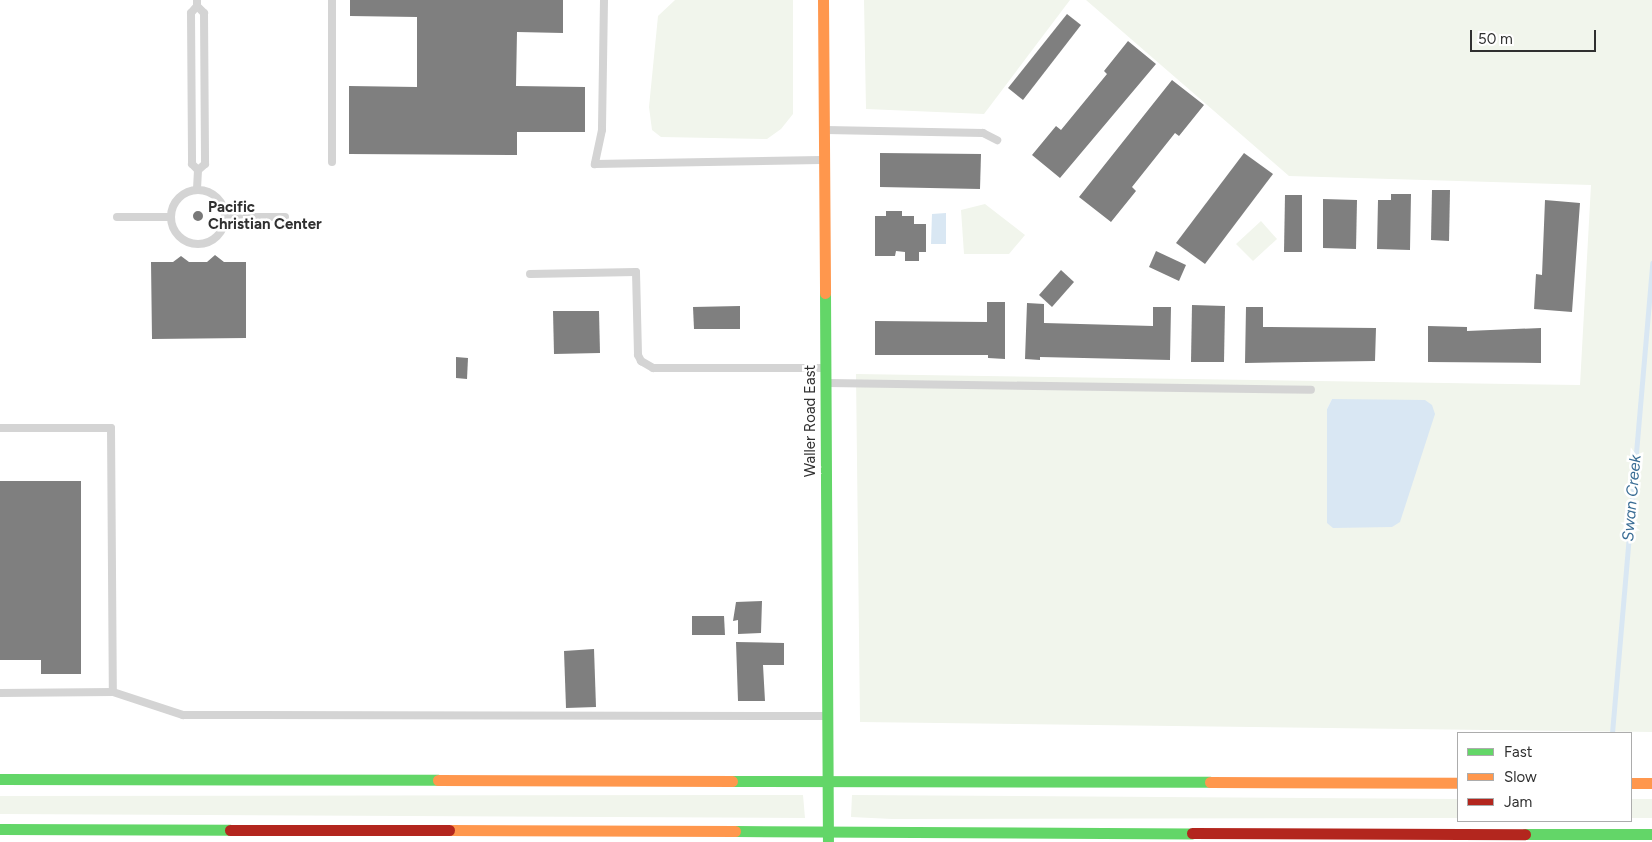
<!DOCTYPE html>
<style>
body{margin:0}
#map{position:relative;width:1652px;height:842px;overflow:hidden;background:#fff;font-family:Figtree,sans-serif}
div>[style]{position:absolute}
.green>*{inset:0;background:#f1f5ec}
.water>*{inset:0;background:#d9e7f3}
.stream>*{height:5px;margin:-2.5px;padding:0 2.5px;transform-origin:2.5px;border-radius:2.5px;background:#d9e7f3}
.building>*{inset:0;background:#7f7f7f}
.lane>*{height:8px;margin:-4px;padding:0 4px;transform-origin:4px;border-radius:4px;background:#d4d4d4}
.lane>.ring{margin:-4px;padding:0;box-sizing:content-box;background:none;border:8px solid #d4d4d4;border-radius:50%}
.fast>*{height:11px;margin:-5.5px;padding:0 5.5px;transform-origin:5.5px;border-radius:5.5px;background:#63d668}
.slow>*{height:11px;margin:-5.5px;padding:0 5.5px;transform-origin:5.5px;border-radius:5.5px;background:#ff974d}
.jam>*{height:11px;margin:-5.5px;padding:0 5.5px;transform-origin:5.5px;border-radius:5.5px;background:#b3261e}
.dots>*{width:14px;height:14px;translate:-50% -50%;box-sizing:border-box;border:2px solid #fff;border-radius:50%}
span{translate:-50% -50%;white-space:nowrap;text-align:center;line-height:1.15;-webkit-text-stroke:5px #fff;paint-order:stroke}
.poi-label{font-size:15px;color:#303030;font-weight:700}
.left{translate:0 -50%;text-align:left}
.street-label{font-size:15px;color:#303030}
.water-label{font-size:16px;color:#3a6d95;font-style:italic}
.legend{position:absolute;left:1457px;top:732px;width:175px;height:90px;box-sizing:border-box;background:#fff;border:1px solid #acacac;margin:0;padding:6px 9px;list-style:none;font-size:15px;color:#303030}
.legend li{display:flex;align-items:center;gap:10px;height:25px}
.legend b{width:25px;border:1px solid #acacac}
.scale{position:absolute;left:1470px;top:30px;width:126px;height:22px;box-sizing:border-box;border:2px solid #303030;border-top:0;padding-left:6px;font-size:15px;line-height:18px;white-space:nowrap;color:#303030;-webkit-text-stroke:4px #fff;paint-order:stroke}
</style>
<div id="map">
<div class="green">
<i style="clip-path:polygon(675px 0,793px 0,793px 114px,781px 129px,767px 139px,661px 137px,652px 130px,649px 107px,658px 16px)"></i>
<i style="clip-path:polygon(864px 0,1070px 0,984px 114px,866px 109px)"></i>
<i style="clip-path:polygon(evenodd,1086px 0,1652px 0,1652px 732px,860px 722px,856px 374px,1580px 385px,1591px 185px,1289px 176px,1086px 0,1332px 399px,1327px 523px,1327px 409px,1332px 399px)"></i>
<i style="clip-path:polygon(985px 204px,1025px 235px,1009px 254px,964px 254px,961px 210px)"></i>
<i style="clip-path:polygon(1261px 221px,1277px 239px,1253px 261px,1236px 244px)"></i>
<i style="clip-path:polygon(803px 795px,805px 818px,0 814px,0 796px)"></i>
<i style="clip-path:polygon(852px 795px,1458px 799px,1458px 818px,892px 819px,851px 817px)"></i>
<i style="clip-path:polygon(1631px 799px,1652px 799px,1652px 818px,1631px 818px)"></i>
</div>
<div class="water">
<i style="clip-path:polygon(946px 213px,946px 244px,931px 244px,932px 214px)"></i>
<i style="clip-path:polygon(1332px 399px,1425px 400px,1432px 405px,1435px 414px,1400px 522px,1392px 527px,1333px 528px,1327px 523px,1327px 409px)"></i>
</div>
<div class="stream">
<i style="left:1612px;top:733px;width:472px;rotate:-85.1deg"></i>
</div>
<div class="building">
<i style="clip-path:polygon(350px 0,563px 0,563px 33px,517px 32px,516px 86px,585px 87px,585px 132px,517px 132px,517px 155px,349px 154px,349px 86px,417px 87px,417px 17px,350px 16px)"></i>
<i style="clip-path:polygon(1067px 14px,1081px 25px,1023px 100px,1008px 88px)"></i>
<i style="clip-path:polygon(1128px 41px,1156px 64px,1060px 178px,1032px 155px,1056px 126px,1061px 130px,1107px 74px,1104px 71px)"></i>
<i style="clip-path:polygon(1172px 80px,1204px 105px,1179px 136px,1175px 133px,1132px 187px,1136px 191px,1111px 222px,1079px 197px)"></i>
<i style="clip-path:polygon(880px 153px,981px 154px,980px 189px,880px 187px)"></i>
<i style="clip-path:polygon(1244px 153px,1273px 174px,1205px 264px,1176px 243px)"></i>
<i style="clip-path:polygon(1432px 190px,1450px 190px,1449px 241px,1431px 240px)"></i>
<i style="clip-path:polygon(1391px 194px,1411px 194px,1410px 250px,1377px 249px,1378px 200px,1391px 200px)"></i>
<i style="clip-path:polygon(1285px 195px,1302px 195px,1302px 252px,1284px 252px)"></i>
<i style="clip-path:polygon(1323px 199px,1357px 200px,1356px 249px,1323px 248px)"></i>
<i style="clip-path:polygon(1545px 200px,1580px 203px,1572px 312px,1534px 309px,1536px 274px,1542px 275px)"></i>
<i style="clip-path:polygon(886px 211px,902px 211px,902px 216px,914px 216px,914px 224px,926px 224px,926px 252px,919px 252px,919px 261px,905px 261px,905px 252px,896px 251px,895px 256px,875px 256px,875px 216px,886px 216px)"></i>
<i style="clip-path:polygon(1156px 251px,1186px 265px,1179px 281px,1149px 267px)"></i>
<i style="clip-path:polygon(215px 255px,224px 262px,246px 262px,246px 338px,152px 339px,151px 262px,173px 262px,181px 256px,189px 262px,207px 262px)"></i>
<i style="clip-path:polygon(1061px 270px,1074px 282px,1052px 307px,1039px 295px)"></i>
<i style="clip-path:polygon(987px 302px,1005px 302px,1005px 359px,988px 358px,988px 355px,875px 355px,875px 321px,987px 322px)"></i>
<i style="clip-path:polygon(1027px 303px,1044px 304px,1044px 323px,1153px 326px,1153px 307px,1171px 307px,1170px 360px,1040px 357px,1040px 360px,1025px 359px)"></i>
<i style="clip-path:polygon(1192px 305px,1225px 306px,1224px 362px,1191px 362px)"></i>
<i style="clip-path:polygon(740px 306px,740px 329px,694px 329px,693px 307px)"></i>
<i style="clip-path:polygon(1246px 307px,1263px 307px,1263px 327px,1376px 328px,1375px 361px,1245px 363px)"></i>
<i style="clip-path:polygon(553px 311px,599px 311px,600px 353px,554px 354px)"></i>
<i style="clip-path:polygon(1428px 326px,1467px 327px,1467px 331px,1541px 328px,1541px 363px,1428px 362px)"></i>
<i style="clip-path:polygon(456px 357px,468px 358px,467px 379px,456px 378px)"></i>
<i style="clip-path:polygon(0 481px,81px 481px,81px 674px,41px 674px,41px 660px,0 660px)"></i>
<i style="clip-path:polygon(762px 601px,761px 633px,738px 634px,738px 620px,733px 621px,736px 602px)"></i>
<i style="clip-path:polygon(692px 616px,724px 616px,725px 635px,692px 635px)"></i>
<i style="clip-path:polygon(736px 642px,784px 643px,784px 665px,763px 665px,765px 701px,738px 701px)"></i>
<i style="clip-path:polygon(594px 649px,596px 707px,566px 708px,564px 651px)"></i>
</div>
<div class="lane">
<i style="left:197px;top:0;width:6px;rotate:90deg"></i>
<i style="left:197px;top:6px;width:10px;rotate:45deg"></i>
<i style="left:204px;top:13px;width:151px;rotate:89.6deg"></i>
<i style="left:205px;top:164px;width:9px;rotate:139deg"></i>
<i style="left:332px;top:0;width:162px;rotate:90deg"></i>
<i style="left:604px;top:0;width:130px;rotate:90.9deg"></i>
<i style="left:602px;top:130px;width:35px;rotate:102deg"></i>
<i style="left:595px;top:164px;width:226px;rotate:-1deg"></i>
<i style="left:197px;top:6px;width:9px;rotate:131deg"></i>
<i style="left:191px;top:13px;width:151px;rotate:89.6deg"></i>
<i style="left:192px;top:164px;width:8px;rotate:45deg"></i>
<i style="left:198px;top:170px;width:20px;rotate:93deg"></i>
<i style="left:826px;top:130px;width:157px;rotate:1.1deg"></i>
<i style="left:983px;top:133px;width:16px;rotate:27deg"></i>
<i class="ring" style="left:171px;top:190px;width:46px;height:46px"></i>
<i style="left:117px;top:217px;width:53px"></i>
<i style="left:225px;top:217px;width:60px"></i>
<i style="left:530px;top:274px;width:106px;rotate:-1.1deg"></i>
<i style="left:636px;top:272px;width:83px;rotate:88.6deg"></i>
<i style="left:638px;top:355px;width:7px;rotate:63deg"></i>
<i style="left:641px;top:361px;width:14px;rotate:30deg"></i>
<i style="left:653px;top:368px;width:171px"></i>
<i style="left:828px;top:383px;width:483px;rotate:0.8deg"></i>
<i style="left:0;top:428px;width:111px"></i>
<i style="left:111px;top:428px;width:264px;rotate:89.6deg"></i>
<i style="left:0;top:693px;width:113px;rotate:-0.5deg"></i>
<i style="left:113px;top:692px;width:74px;rotate:18.2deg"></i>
<i style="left:183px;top:715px;width:642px;rotate:0.09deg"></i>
</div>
<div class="fast">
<i style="left:825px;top:293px;width:549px;rotate:89.69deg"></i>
<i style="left:0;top:779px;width:438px;rotate:0.1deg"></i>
<i style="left:732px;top:781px;width:478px;rotate:0.1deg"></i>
<i style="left:0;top:829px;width:230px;rotate:0.2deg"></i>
<i style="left:735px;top:831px;width:457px;rotate:0.3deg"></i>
<i style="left:1525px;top:834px;width:127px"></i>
</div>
<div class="slow">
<i style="left:823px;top:0;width:293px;rotate:89.6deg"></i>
<i style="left:438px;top:780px;width:294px;rotate:0.2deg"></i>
<i style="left:1210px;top:782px;width:248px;rotate:0.2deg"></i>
<i style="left:1631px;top:783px;width:21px"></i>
<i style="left:449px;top:830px;width:286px;rotate:0.2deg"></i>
</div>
<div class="jam">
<i style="left:230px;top:830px;width:219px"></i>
<i style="left:1192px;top:833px;width:333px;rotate:0.2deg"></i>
</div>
<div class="dots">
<i style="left:198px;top:216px;background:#787878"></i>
</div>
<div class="poi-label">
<span class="left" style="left:208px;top:216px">Pacific<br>Christian Center</span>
</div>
<div class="street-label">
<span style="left:811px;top:421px;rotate:-90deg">Waller Road East</span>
</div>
<div class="water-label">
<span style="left:1632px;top:498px;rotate:-85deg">Swan Creek</span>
</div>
<ul class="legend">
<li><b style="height:6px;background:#63d668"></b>Fast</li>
<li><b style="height:6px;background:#ff974d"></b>Slow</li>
<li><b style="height:6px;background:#b3261e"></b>Jam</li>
</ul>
<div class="scale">50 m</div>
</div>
